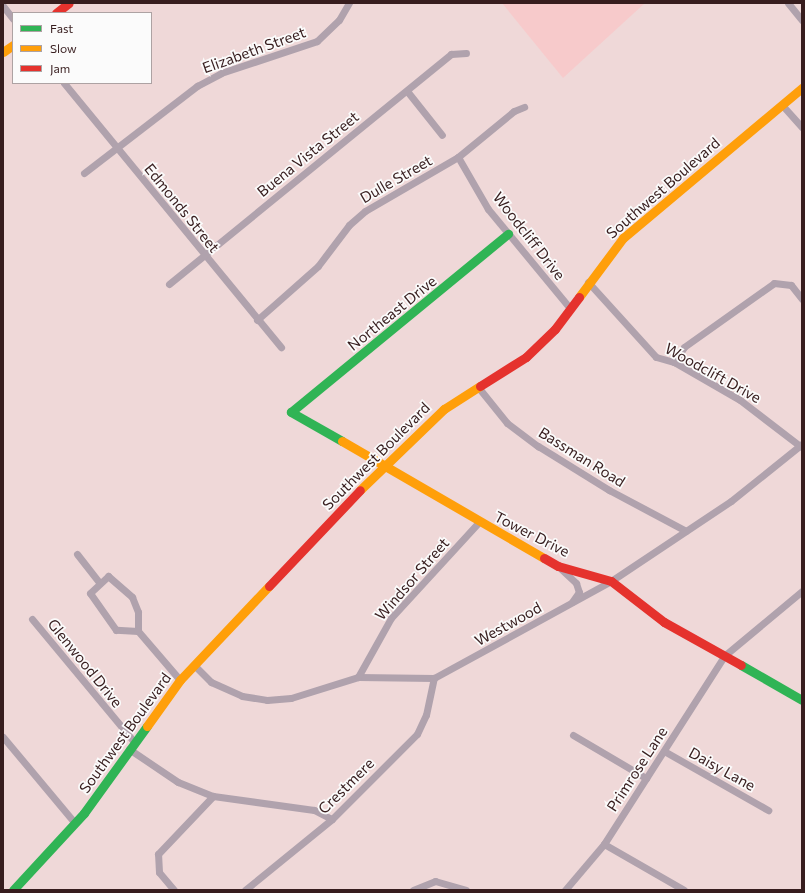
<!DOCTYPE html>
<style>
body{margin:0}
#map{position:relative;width:805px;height:893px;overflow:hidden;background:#efd8d8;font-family:Commissioner,sans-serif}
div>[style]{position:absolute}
.built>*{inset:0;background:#f7cacb}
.street>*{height:7px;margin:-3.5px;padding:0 3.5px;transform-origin:3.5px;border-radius:3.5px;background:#b0a2ad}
.fast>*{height:9px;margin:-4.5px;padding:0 4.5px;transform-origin:4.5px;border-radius:4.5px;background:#30b455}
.slow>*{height:9px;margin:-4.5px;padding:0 4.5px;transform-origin:4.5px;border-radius:4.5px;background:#ff9f0a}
.jam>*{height:9px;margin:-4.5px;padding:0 4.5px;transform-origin:4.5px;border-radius:4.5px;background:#e5322d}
span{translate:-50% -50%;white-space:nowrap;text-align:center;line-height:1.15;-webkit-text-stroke:3.5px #fbfbfb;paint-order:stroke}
.street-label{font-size:15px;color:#371d1e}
.frame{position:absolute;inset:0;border:4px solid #371d1e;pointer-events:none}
.legend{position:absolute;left:12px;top:12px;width:140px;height:72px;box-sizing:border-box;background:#fbfbfb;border:1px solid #ada2a3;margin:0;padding:5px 7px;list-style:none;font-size:12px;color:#371d1e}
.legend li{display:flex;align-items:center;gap:8px;height:20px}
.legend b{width:20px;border:1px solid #ada2a3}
</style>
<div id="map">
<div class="built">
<i style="clip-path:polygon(502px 3px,645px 3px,563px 78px)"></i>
</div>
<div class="street">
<i style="left:788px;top:3px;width:22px;rotate:51deg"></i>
<i style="left:3px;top:6px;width:16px;rotate:52deg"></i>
<i style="left:64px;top:83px;width:342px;rotate:50.6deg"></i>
<i style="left:407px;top:91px;width:56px;rotate:51.5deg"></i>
<i style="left:782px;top:105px;width:30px;rotate:48deg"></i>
<i style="left:458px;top:157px;width:60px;rotate:60deg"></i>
<i style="left:488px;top:209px;width:129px;rotate:50.4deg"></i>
<i style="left:84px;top:173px;width:143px;rotate:-37.6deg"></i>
<i style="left:197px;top:86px;width:27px;rotate:-28deg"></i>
<i style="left:221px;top:73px;width:101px;rotate:-18.4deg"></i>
<i style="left:317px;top:41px;width:30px;rotate:-44deg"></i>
<i style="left:339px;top:20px;width:20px;rotate:-60deg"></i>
<i style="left:588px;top:282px;width:101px;rotate:47.8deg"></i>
<i style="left:656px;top:357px;width:19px;rotate:16deg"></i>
<i style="left:674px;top:362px;width:76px;rotate:29.9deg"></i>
<i style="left:740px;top:400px;width:76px;rotate:37.5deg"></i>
<i style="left:169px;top:284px;width:364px;rotate:-39.2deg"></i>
<i style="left:451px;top:54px;width:15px;rotate:-4deg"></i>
<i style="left:257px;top:320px;width:81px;rotate:-41.5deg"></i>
<i style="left:318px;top:266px;width:51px;rotate:-52.9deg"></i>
<i style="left:349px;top:225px;width:21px;rotate:-41deg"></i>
<i style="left:365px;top:211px;width:108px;rotate:-30.1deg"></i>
<i style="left:458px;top:157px;width:72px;rotate:-39.4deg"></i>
<i style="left:514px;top:111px;width:11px;rotate:-22deg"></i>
<i style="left:674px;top:362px;width:18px;rotate:-56deg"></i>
<i style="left:684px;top:347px;width:110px;rotate:-35.4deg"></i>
<i style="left:774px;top:283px;width:17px;rotate:7deg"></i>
<i style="left:791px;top:285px;width:18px;rotate:52deg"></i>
<i style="left:478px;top:387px;width:46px;rotate:51.1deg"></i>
<i style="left:507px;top:423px;width:39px;rotate:37deg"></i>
<i style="left:538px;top:446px;width:84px;rotate:31.8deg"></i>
<i style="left:609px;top:490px;width:87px;rotate:28deg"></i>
<i style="left:77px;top:554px;width:36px;rotate:52deg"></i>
<i style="left:560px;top:568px;width:22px;rotate:43deg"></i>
<i style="left:576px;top:583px;width:9px;rotate:72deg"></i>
<i style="left:579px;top:592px;width:12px;rotate:125deg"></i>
<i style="left:108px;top:576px;width:32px;rotate:41deg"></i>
<i style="left:132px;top:597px;width:16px;rotate:68deg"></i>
<i style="left:138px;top:612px;width:19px;rotate:90deg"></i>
<i style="left:138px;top:631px;width:22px;rotate:-177deg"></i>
<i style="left:116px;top:630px;width:45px;rotate:-125.1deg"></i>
<i style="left:90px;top:593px;width:25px;rotate:-43deg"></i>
<i style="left:32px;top:619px;width:160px;rotate:50.3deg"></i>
<i style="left:138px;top:631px;width:65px;rotate:49.4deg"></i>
<i style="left:194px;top:665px;width:24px;rotate:45deg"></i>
<i style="left:211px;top:682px;width:34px;rotate:24deg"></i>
<i style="left:242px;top:696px;width:25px;rotate:9deg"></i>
<i style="left:267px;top:700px;width:24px;rotate:-5deg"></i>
<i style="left:291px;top:698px;width:70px;rotate:-17.4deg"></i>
<i style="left:358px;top:677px;width:76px;rotate:0.8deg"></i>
<i style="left:434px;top:678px;width:202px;rotate:-28.7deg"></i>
<i style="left:611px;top:581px;width:144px;rotate:-33.7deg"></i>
<i style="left:731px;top:501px;width:91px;rotate:-38.8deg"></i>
<i style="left:358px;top:677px;width:68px;rotate:-60.8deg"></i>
<i style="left:391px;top:618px;width:130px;rotate:-47.5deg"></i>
<i style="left:573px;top:735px;width:85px;rotate:30.5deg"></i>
<i style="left:3px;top:737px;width:112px;rotate:50.1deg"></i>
<i style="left:129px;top:749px;width:59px;rotate:34deg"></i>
<i style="left:178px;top:782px;width:38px;rotate:22deg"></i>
<i style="left:213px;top:796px;width:102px;rotate:7.9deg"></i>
<i style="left:314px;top:810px;width:20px;rotate:27deg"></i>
<i style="left:664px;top:751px;width:120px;rotate:29.6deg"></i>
<i style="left:604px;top:844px;width:92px;rotate:29.9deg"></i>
<i style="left:174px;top:890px;width:23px;rotate:-130deg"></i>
<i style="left:159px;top:872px;width:18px;rotate:-93deg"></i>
<i style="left:158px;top:854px;width:80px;rotate:-46.5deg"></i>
<i style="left:245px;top:890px;width:112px;rotate:-39.2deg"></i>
<i style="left:332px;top:819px;width:120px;rotate:-45deg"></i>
<i style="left:417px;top:734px;width:21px;rotate:-65deg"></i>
<i style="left:426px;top:715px;width:38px;rotate:-78deg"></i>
<i style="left:413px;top:890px;width:24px;rotate:-22deg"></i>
<i style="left:435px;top:881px;width:32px;rotate:16deg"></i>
<i style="left:565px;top:890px;width:60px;rotate:-49.7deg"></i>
<i style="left:604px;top:844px;width:223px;rotate:-57.4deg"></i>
<i style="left:724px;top:656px;width:102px;rotate:-39.8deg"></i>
</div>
<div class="fast">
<i style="left:342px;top:441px;width:59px;rotate:-150.4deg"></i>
<i style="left:291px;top:412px;width:281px;rotate:-39.4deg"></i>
<i style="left:741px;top:665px;width:70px;rotate:29.8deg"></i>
<i style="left:13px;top:890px;width:105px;rotate:-47.3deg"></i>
<i style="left:84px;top:813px;width:107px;rotate:-54.1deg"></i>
</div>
<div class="slow">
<i style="left:3px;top:52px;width:12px;rotate:-35deg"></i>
<i style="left:579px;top:297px;width:74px;rotate:-53.3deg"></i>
<i style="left:623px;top:238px;width:234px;rotate:-40deg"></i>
<i style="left:342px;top:441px;width:233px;rotate:30.1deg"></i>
<i style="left:360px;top:490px;width:117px;rotate:-44deg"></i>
<i style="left:444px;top:409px;width:43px;rotate:-32.6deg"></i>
<i style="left:147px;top:726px;width:57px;rotate:-54.3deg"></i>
<i style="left:180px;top:680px;width:129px;rotate:-46.6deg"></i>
</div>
<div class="jam">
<i style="left:56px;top:13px;width:16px;rotate:-38deg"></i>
<i style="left:480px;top:386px;width:54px;rotate:-32.2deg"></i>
<i style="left:526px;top:357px;width:40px;rotate:-44deg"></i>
<i style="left:555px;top:329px;width:40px;rotate:-53deg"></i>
<i style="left:544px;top:558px;width:16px;rotate:30deg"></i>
<i style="left:558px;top:566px;width:55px;rotate:15.8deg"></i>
<i style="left:611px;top:581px;width:67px;rotate:37.7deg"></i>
<i style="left:664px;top:622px;width:88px;rotate:29.2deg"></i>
<i style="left:269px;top:586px;width:132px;rotate:-46.5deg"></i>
</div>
<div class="street-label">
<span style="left:254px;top:50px;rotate:-20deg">Elizabeth Street</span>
<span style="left:308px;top:154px;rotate:-39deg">Buena Vista Street</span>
<span style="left:396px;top:179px;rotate:-30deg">Dulle Street</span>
<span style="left:663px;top:188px;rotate:-41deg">Southwest Boulevard</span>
<span style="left:182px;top:208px;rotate:51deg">Edmonds Street</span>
<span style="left:529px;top:236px;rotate:52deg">Woodcliff Drive</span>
<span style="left:392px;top:313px;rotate:-39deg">Northeast Drive</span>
<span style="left:713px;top:373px;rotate:29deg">Woodclift Drive</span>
<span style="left:376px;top:456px;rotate:-45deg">Southwest Boulevard</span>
<span style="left:582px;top:457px;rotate:32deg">Bassman Road</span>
<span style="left:532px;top:534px;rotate:27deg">Tower Drive</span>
<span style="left:412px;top:579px;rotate:-49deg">Windsor Street</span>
<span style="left:508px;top:624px;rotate:-29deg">Westwood</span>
<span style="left:85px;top:663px;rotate:51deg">Glenwood Drive</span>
<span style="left:125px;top:733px;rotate:-54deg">Southwest Boulevard</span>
<span style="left:637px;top:769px;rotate:-57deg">Primrose Lane</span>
<span style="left:722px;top:769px;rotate:29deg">Daisy Lane</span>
<span style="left:346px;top:786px;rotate:-45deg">Crestmere</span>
</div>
<div class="frame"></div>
<ul class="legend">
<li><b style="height:5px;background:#30b455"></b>Fast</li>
<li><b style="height:5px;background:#ff9f0a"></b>Slow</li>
<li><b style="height:5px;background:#e5322d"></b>Jam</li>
</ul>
</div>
